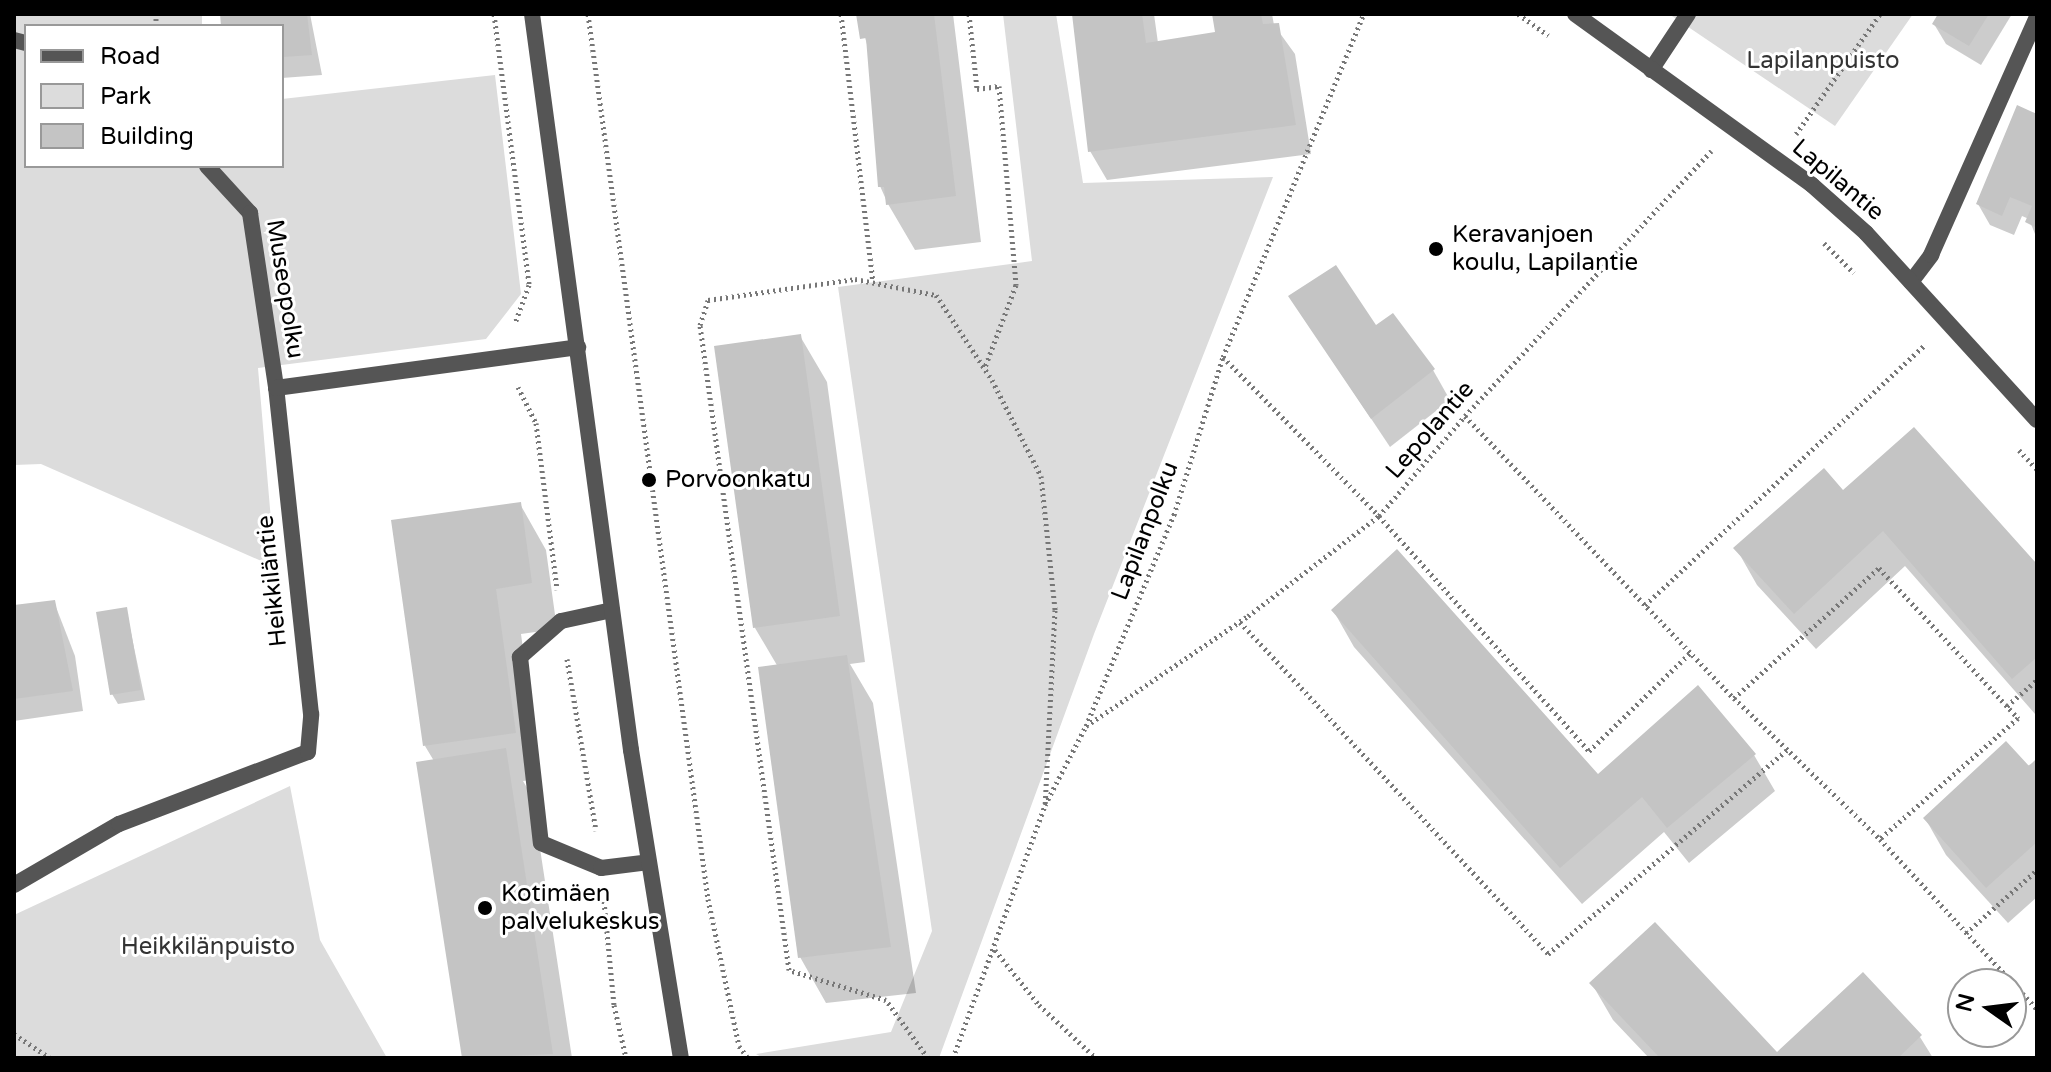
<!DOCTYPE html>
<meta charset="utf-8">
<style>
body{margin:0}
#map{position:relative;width:2051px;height:1072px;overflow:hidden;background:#fff;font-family:"Varela Round",sans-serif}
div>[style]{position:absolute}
.green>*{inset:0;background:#dcdcdc}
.shadow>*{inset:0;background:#0003}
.building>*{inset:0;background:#c4c4c4}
.path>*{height:5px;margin-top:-2.5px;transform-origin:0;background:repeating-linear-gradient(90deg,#777 0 2px,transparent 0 6px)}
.service>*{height:16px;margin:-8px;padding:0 8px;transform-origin:8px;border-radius:8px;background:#555}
.minor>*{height:16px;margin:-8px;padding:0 8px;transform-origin:8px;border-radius:8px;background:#555}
.tertiary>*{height:16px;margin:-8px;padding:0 8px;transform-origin:8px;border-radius:8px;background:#555}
.dots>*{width:22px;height:22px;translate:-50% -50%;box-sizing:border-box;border:4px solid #fff;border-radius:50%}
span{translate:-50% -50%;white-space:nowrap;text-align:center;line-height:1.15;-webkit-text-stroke:6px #fff;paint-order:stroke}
.park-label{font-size:24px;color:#333}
.street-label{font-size:24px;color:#000}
.poi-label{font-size:24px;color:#000}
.left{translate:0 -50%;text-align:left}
.frame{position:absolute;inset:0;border:16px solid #000;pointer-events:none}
.legend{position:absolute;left:24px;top:24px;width:260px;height:144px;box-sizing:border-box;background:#fff;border:2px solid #999;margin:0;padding:10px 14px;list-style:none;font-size:24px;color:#000}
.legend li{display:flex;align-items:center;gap:16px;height:40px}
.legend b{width:40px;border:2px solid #999}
.north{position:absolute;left:1947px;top:968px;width:80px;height:80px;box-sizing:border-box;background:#fff;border:2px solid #999;border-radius:50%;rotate:284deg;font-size:22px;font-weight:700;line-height:32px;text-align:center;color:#000}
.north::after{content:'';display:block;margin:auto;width:28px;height:36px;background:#000;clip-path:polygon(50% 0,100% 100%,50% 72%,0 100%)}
</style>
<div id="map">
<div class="green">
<i style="clip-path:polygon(14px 14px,202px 14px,202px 26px,26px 26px,26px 166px,282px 166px,282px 99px,495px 75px,521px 294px,486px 339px,258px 368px,275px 567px,41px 464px,14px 465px)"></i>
<i style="clip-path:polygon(1003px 14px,1056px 14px,1083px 183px,1273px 177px,1094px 634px,939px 1058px,763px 1058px,756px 1054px,891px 1032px,932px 931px,838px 287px,1032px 261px)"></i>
<i style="clip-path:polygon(1669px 14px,1913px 14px,1835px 126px)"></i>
<i style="clip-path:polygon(290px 786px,320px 940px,387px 1058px,14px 1058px,14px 915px)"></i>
</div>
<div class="shadow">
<i style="clip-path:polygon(222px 14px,310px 14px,322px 75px,282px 78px,282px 26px,223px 26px)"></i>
<i style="clip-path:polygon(858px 14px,953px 14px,981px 242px,915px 250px,888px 204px,880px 186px,869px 51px)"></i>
<i style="clip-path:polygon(1074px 14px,1154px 14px,1158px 43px,1217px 34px,1214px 14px,1272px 14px,1274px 25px,1295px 54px,1311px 154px,1107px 180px,1090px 151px)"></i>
<i style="clip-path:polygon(1941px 14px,2012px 14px,1981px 65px,1946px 44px,1934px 24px)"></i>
<i style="clip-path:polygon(2037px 116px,2037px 239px,2029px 219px,2022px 216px,2014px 235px,1990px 225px,1978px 204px)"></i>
<i style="clip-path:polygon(1290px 297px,1375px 328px,1433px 370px,1450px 400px,1390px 447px)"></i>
<i style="clip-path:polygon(800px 336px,827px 382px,865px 662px,850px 664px,873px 703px,916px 993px,826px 1003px,800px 957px,778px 667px,755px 628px)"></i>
<i style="clip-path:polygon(1843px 493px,2037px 567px,2035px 714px,1905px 566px,1816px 649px,1757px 585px,1736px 548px)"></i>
<i style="clip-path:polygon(520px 504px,546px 550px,557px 629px,521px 634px,541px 779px,523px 781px,532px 796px,572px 1058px,464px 1058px,419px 764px,434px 761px,425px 746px)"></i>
<i style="clip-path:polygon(54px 602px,75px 656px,83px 711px,14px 721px,14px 641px)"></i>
<i style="clip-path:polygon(126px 609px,145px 700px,118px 704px,112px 694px)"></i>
<i style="clip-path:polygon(1333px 610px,1598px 777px,1754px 755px,1775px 791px,1689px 863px,1664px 832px,1582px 904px,1354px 647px)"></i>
<i style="clip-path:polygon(2037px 761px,2037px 897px,2008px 923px,1946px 855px,1925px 818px)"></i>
<i style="clip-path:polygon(1592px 984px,1777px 1055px,1920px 1037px,1933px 1058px,1649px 1058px,1613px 1020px)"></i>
</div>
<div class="building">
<i style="clip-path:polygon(220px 14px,307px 14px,312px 55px,282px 57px,282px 26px,221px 26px)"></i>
<i style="clip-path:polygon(856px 14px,934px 14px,956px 196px,886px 205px,884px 187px,878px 187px,866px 38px,860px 39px)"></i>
<i style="clip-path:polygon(1072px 14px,1142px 14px,1146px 43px,1215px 32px,1212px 14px,1261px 14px,1263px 24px,1279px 23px,1296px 125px,1088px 152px)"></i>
<i style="clip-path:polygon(1938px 14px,1989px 14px,1969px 46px,1932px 24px)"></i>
<i style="clip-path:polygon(2017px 105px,2037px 114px,2037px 228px,2025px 222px,2032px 206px,2010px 197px,2002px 216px,1976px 204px)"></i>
<i style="clip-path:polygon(1336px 265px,1376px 325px,1393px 313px,1435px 369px,1371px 419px,1288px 296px)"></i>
<i style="clip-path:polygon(801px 334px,840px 616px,753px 628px,714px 346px)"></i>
<i style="clip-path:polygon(1914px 427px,2037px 564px,2037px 657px,2012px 679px,1883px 531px,1794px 614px,1733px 548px,1824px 468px,1843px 490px)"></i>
<i style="clip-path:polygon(521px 502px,532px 583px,496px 589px,516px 733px,423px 746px,391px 520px)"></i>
<i style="clip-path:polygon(1397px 549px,1598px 774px,1698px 685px,1756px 754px,1667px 828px,1642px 797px,1560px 868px,1331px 610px)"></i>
<i style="clip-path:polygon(55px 600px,73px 691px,14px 699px,14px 605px)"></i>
<i style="clip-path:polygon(127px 607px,141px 690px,110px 695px,96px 612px)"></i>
<i style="clip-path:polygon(847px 655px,891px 947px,798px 958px,758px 667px)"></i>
<i style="clip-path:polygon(2006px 741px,2029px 766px,2037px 758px,2037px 842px,1986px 888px,1923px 818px)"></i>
<i style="clip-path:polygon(506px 748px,553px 1054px,462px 1058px,416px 762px)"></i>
<i style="clip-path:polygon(1655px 922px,1777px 1052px,1863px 972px,1922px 1035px,1898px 1058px,1660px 1058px,1589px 983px)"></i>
</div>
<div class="path">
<i style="left:494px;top:14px;width:273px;rotate:82.6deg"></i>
<i style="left:529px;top:285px;width:40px;rotate:110.2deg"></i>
<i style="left:588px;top:14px;width:893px;rotate:82.28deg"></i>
<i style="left:708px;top:899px;width:150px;rotate:78.1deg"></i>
<i style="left:739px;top:1046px;width:15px;rotate:53deg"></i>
<i style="left:841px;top:14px;width:270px;rotate:83.2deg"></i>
<i style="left:969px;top:14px;width:75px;rotate:83.9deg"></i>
<i style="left:977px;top:89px;width:22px;rotate:-8deg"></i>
<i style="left:999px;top:86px;width:200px;rotate:85.1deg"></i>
<i style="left:1016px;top:285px;width:88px;rotate:110.7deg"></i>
<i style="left:1518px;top:14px;width:37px;rotate:35deg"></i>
<i style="left:156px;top:26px;width:12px;rotate:-90deg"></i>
<i style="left:1796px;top:134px;width:146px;rotate:-55deg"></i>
<i style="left:1824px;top:243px;width:42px;rotate:45deg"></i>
<i style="left:1223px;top:357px;width:223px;rotate:45.5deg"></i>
<i style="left:1379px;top:516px;width:315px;rotate:48.2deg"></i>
<i style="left:1589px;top:751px;width:141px;rotate:-44.1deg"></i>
<i style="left:518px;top:387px;width:40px;rotate:63.4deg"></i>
<i style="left:536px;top:423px;width:168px;rotate:82.8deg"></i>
<i style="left:1465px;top:416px;width:390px;rotate:46.4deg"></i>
<i style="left:1734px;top:698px;width:203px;rotate:44deg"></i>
<i style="left:1880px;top:839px;width:231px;rotate:47.3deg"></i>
<i style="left:2019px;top:450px;width:26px;rotate:47deg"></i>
<i style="left:1645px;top:605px;width:381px;rotate:-42.9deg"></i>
<i style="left:1240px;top:622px;width:453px;rotate:47.1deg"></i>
<i style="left:1548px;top:954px;width:314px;rotate:-40.5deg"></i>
<i style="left:567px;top:659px;width:174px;rotate:80.4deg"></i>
<i style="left:1734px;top:698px;width:195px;rotate:-41.9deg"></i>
<i style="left:1879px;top:568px;width:205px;rotate:47.2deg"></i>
<i style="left:2018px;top:718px;width:184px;rotate:138.8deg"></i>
<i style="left:2007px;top:706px;width:40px;rotate:-41deg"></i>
<i style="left:1086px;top:726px;width:196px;rotate:-34.2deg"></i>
<i style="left:1248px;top:616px;width:165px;rotate:-37.4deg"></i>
<i style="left:1379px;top:516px;width:132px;rotate:-49.3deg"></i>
<i style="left:1465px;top:416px;width:362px;rotate:-47.1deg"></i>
<i style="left:604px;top:901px;width:104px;rotate:84.5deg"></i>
<i style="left:614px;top:1005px;width:54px;rotate:77.2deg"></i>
<i style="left:1966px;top:933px;width:95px;rotate:-41.6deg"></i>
<i style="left:995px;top:950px;width:70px;rotate:51.3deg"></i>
<i style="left:1039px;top:1005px;width:78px;rotate:42.9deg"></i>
<i style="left:14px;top:1034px;width:43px;rotate:33.7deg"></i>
<i style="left:928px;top:1058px;width:72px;rotate:-125.9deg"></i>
<i style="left:886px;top:1000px;width:102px;rotate:-162.8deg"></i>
<i style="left:789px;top:970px;width:651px;rotate:-97.86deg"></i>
<i style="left:700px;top:325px;width:26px;rotate:-72deg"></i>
<i style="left:708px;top:300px;width:148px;rotate:-8.1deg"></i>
<i style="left:855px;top:279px;width:83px;rotate:11.2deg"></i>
<i style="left:936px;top:295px;width:102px;rotate:56.6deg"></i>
<i style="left:992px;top:380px;width:108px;rotate:63deg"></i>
<i style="left:1041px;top:476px;width:135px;rotate:84deg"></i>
<i style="left:1055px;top:610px;width:195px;rotate:92.9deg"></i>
<i style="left:953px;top:1058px;width:269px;rotate:-70deg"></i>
<i style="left:1045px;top:805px;width:89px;rotate:-62.6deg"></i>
<i style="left:1086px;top:726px;width:229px;rotate:-67.4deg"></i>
<i style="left:1174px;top:515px;width:165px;rotate:-72.8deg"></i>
<i style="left:1223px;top:357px;width:371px;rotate:-67.7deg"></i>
</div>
<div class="service">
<i style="left:1651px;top:70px;width:67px;rotate:-56.5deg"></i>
<i style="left:1911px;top:282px;width:34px;rotate:-53deg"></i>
<i style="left:1931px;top:255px;width:261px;rotate:-66deg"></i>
<i style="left:612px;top:610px;width:52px;rotate:167.8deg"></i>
<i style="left:561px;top:621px;width:55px;rotate:138.7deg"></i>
<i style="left:520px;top:657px;width:187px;rotate:83.6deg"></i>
<i style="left:541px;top:843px;width:65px;rotate:22.6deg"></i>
<i style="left:601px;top:868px;width:48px;rotate:-7.1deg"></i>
</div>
<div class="minor">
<i style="left:1575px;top:14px;width:292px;rotate:35.8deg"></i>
<i style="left:1812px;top:185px;width:72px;rotate:41.6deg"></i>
<i style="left:1866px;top:233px;width:253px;rotate:47.6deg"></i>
<i style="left:14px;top:40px;width:12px;rotate:14deg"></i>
<i style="left:207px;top:166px;width:64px;rotate:47.5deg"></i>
<i style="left:250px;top:213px;width:177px;rotate:81.5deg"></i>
<i style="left:14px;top:885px;width:121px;rotate:-30.2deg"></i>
<i style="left:119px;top:824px;width:202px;rotate:-20.9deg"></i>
<i style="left:308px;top:752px;width:38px;rotate:-85deg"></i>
<i style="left:311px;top:714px;width:328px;rotate:-96.1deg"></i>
<i style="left:276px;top:388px;width:305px;rotate:-7.7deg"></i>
</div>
<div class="tertiary">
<i style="left:532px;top:14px;width:743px;rotate:82.34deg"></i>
<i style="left:631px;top:750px;width:312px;rotate:80.8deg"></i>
</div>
<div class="dots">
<i style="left:1436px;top:249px;background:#000"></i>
<i style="left:649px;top:480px;background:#000"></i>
<i style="left:485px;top:908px;background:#000"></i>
</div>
<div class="park-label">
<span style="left:1823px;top:61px">Lapilanpuisto</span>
<span style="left:208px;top:947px">Heikkilänpuisto</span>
</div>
<div class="street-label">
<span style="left:1838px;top:180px;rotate:40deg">Lapilantie</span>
<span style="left:285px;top:289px;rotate:81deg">Museopolku</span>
<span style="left:1430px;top:430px;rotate:-49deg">Lepolantie</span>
<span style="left:1145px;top:531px;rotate:-69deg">Lapilanpolku</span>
<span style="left:272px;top:581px;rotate:-96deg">Heikkiläntie</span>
</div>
<div class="poi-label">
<span class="left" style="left:1452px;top:249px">Keravanjoen<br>koulu, Lapilantie</span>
<span class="left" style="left:665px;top:480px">Porvoonkatu</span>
<span class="left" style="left:501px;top:908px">Kotimäen<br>palvelukeskus</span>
</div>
<div class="frame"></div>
<ul class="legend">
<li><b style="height:10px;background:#555"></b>Road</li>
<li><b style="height:22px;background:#dcdcdc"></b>Park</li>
<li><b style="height:22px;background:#c4c4c4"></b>Building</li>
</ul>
<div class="north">N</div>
</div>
